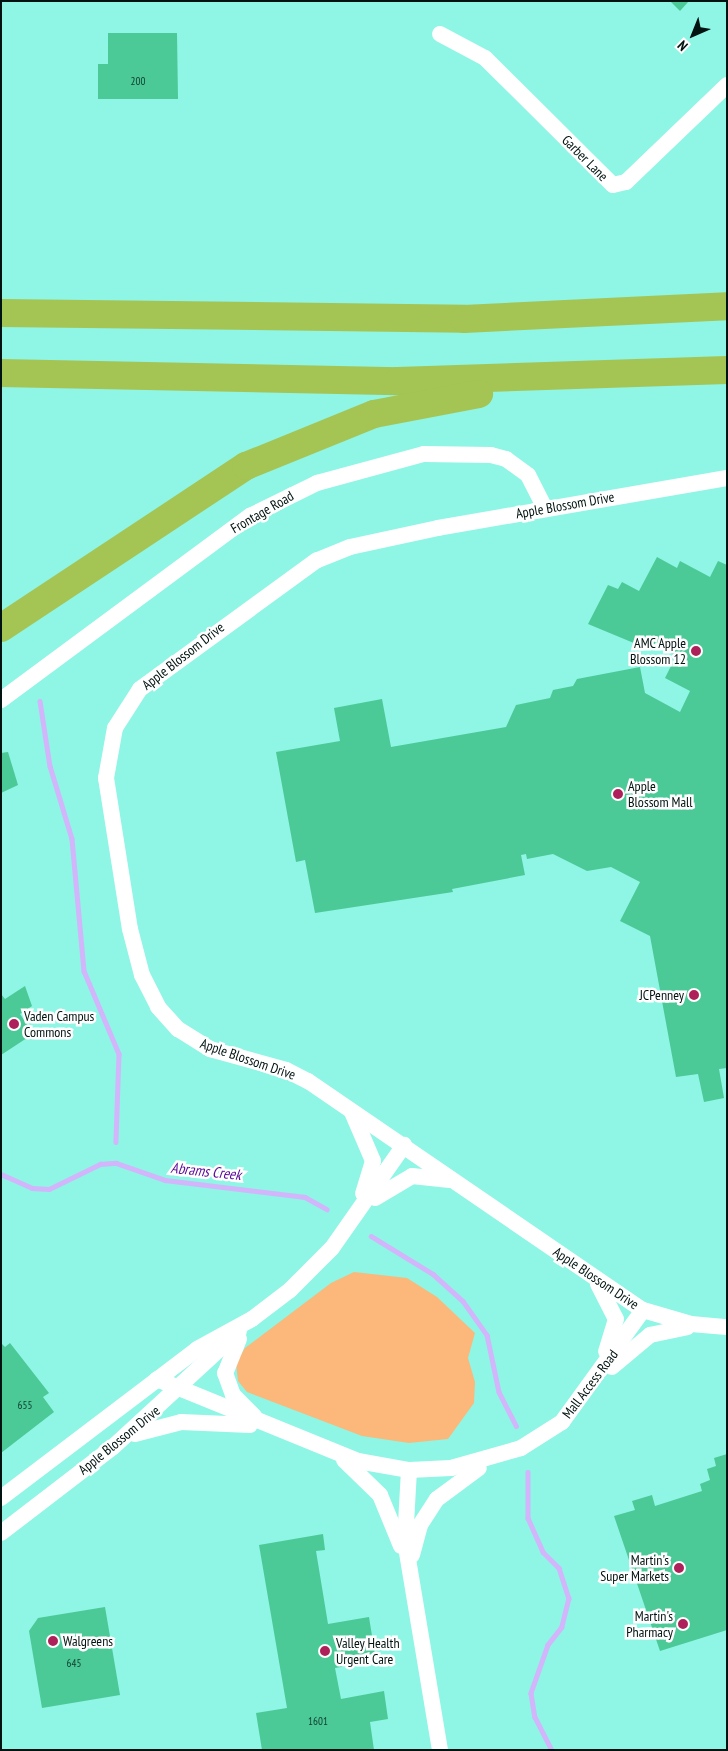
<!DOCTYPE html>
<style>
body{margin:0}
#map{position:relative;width:728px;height:1751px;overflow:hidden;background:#8ff5e5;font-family:"PT Sans Narrow",sans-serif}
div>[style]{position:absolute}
.green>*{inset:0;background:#fbb87a}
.stream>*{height:4.5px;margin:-2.25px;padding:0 2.25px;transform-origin:2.25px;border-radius:2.25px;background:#d2b5fb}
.building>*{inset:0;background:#4bc996}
.minor>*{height:16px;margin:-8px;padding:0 8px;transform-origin:8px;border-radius:8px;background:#fff}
.motorway>*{height:28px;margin:-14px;padding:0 14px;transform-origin:14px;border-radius:14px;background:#a4c453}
.dots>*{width:14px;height:14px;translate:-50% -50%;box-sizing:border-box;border:2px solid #fff;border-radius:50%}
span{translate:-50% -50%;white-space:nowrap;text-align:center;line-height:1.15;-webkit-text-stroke:5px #fff;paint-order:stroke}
.number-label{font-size:11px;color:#134032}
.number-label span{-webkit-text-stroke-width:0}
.street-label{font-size:14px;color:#001310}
.poi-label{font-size:14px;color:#001310}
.right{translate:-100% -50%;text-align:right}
.left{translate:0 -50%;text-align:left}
.water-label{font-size:15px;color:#5d0b9a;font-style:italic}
.frame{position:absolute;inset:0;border:2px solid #001310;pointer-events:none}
.north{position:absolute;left:668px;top:10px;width:50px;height:50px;-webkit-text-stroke:4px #fff;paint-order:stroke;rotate:224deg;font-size:14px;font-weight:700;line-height:20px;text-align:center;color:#001310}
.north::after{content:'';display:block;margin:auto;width:18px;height:22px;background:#001310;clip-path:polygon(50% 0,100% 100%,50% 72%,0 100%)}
</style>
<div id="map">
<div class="green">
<i style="clip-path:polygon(354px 1272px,407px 1278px,437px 1297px,475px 1333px,468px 1358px,475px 1382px,474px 1403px,448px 1439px,409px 1443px,362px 1436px,247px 1392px,238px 1381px,236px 1363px,245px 1348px,331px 1283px)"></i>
</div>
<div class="stream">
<i style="left:40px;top:701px;width:66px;rotate:81.3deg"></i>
<i style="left:50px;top:766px;width:76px;rotate:73.2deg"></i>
<i style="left:72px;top:839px;width:133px;rotate:84.8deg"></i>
<i style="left:84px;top:971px;width:90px;rotate:67.1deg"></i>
<i style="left:119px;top:1054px;width:88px;rotate:92deg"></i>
<i style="left:1px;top:1174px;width:34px;rotate:24deg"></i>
<i style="left:32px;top:1188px;width:17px;rotate:3deg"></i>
<i style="left:49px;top:1189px;width:57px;rotate:-26.1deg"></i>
<i style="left:100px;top:1164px;width:16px;rotate:-4deg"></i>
<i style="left:116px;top:1163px;width:52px;rotate:19.1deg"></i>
<i style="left:165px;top:1180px;width:141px;rotate:6.9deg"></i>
<i style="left:305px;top:1197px;width:25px;rotate:29deg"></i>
<i style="left:371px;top:1236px;width:73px;rotate:31.5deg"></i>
<i style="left:433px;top:1274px;width:40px;rotate:42deg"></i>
<i style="left:463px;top:1301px;width:42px;rotate:54.8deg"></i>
<i style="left:487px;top:1335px;width:58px;rotate:78.1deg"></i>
<i style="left:499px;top:1392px;width:38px;rotate:63deg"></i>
<i style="left:528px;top:1472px;width:46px;rotate:90deg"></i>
<i style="left:528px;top:1518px;width:37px;rotate:66deg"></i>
<i style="left:543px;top:1552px;width:23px;rotate:45deg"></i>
<i style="left:559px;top:1568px;width:32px;rotate:72deg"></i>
<i style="left:569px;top:1598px;width:30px;rotate:104deg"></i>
<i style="left:562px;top:1627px;width:23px;rotate:128deg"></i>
<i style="left:548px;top:1645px;width:51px;rotate:109.5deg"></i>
<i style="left:531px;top:1693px;width:24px;rotate:81deg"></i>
<i style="left:535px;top:1717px;width:37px;rotate:63deg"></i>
</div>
<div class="building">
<i style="clip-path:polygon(670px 1px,689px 1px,680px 11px)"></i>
<i style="clip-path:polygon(108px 33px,177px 33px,178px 99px,98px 99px,98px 64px,108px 64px)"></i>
<i style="clip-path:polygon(657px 557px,677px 568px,680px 561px,710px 577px,718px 561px,727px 565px,727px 1068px,719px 1069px,724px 1098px,704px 1102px,698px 1074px,676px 1077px,650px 936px,620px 921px,640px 882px,611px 867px,587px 871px,553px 854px,527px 859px,526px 854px,521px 855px,525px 875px,452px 889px,453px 892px,315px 913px,305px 860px,296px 862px,276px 752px,340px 741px,334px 708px,382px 699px,391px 747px,506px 727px,516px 705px,550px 698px,553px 690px,573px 686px,577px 679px,640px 667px,645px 693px,680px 712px,690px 691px,665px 678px,676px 656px,644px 640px,641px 646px,588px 624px,608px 585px,618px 589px,622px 582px,639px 591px)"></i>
<i style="clip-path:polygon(8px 752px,18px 785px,1px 793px,1px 753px)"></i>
<i style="clip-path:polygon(25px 986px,32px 1006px,20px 1014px,33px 1034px,1px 1055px,1px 994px,5px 999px)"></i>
<i style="clip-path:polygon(1px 1343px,5px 1347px,10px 1343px,49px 1393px,43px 1397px,54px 1412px,1px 1453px)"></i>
<i style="clip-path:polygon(727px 1454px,727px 1630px,660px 1651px,614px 1516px,635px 1510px,632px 1501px,652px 1495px,655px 1506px,702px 1491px,700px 1484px,710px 1480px,707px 1469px,716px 1466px,714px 1458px)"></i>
<i style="clip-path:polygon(323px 1534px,325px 1550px,316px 1551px,328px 1624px,369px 1617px,376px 1661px,335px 1668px,341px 1699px,384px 1691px,388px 1719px,370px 1722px,374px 1750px,262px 1750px,256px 1713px,287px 1708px,259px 1545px)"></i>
<i style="clip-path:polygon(105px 1607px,120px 1695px,42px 1708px,29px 1631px,38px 1618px)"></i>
</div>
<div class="minor">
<i style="left:440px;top:34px;width:51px;rotate:28.1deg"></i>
<i style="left:485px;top:58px;width:180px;rotate:44.8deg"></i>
<i style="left:613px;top:185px;width:13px;rotate:-13deg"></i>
<i style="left:626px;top:182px;width:140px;rotate:-43.8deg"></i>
<i style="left:727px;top:478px;width:293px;rotate:170.2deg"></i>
<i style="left:438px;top:528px;width:90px;rotate:167.8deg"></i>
<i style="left:350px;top:547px;width:35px;rotate:158deg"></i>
<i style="left:317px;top:560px;width:219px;rotate:143.9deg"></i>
<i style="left:140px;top:689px;width:46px;rotate:122.7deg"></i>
<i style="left:115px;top:728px;width:51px;rotate:100.2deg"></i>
<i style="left:106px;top:778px;width:153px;rotate:81deg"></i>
<i style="left:130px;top:929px;width:48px;rotate:75.4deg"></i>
<i style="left:142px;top:975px;width:36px;rotate:63deg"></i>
<i style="left:158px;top:1007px;width:30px;rotate:48deg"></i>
<i style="left:178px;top:1029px;width:38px;rotate:32deg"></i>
<i style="left:210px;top:1049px;width:79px;rotate:15.4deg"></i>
<i style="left:286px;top:1070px;width:25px;rotate:27deg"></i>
<i style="left:308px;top:1081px;width:406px;rotate:34.4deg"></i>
<i style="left:643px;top:1310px;width:50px;rotate:16.3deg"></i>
<i style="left:691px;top:1324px;width:36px;rotate:5deg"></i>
<i style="left:1px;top:700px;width:310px;rotate:-36.5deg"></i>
<i style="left:250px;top:516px;width:75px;rotate:-26.2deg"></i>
<i style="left:317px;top:483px;width:111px;rotate:-15.2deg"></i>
<i style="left:424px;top:454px;width:67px;rotate:0.9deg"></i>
<i style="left:491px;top:455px;width:16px;rotate:15deg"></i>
<i style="left:506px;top:459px;width:27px;rotate:36deg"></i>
<i style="left:528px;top:475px;width:37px;rotate:63deg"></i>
<i style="left:352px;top:1112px;width:53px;rotate:66.8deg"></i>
<i style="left:373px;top:1161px;width:34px;rotate:107deg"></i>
<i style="left:375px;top:1198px;width:43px;rotate:-30.7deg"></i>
<i style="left:412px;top:1176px;width:38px;rotate:6deg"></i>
<i style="left:598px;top:1284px;width:39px;rotate:63deg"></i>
<i style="left:616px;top:1319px;width:34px;rotate:107deg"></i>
<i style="left:239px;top:1339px;width:37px;rotate:112deg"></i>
<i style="left:225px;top:1373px;width:23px;rotate:70deg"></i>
<i style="left:233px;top:1395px;width:30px;rotate:45deg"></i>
<i style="left:612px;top:1367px;width:50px;rotate:-40.1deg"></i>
<i style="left:650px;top:1335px;width:38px;rotate:-12deg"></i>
<i style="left:157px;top:1379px;width:217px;rotate:22.2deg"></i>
<i style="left:358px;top:1461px;width:52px;rotate:10deg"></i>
<i style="left:409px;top:1470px;width:42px;rotate:-2.7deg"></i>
<i style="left:451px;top:1468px;width:73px;rotate:-15.9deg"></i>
<i style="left:521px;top:1448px;width:49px;rotate:-32.4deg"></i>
<i style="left:562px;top:1422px;width:138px;rotate:-54.1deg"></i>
<i style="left:135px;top:1434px;width:48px;rotate:-14.6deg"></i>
<i style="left:181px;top:1422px;width:69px;rotate:2.5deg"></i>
<i style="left:344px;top:1460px;width:50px;rotate:44.2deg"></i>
<i style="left:380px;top:1495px;width:55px;rotate:67.6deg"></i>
<i style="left:409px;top:1470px;width:71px;rotate:93.2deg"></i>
<i style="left:405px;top:1541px;width:212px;rotate:80.5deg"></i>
<i style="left:1px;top:1498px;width:246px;rotate:-37.2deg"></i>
<i style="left:197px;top:1349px;width:63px;rotate:-28.6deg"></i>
<i style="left:252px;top:1319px;width:48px;rotate:-37.3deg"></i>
<i style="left:290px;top:1290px;width:59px;rotate:-45deg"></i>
<i style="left:332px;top:1248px;width:126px;rotate:-55deg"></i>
<i style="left:1px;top:1533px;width:141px;rotate:-37.5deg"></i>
<i style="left:113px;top:1447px;width:171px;rotate:-42.6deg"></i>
<i style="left:412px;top:1555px;width:31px;rotate:-75deg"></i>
<i style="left:420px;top:1525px;width:31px;rotate:-57deg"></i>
<i style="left:437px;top:1499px;width:52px;rotate:-36.4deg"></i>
</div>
<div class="motorway">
<i style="left:1px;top:313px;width:463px;rotate:0.7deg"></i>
<i style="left:464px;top:319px;width:263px;rotate:-2.8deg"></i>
<i style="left:1px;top:373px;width:397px;rotate:1.2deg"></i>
<i style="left:398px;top:381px;width:329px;rotate:-1.9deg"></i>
<i style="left:1px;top:628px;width:294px;rotate:-33.5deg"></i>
<i style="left:246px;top:466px;width:138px;rotate:-22.1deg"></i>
<i style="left:374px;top:414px;width:107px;rotate:-10.8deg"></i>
</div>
<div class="dots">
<i style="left:696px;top:651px;background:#ae2059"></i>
<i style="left:618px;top:794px;background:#ae2059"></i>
<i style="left:694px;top:995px;background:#ae2059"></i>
<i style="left:14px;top:1024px;background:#ae2059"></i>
<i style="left:679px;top:1568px;background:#ae2059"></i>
<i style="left:683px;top:1624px;background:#ae2059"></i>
<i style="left:53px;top:1641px;background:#ae2059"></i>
<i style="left:325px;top:1651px;background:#ae2059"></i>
</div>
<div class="number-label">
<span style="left:138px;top:81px">200</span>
<span style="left:25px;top:1405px">655</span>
<span style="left:74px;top:1663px">645</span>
<span style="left:318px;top:1721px">1601</span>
</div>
<div class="street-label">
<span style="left:585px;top:158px;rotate:45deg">Garber Lane</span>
<span style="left:565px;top:505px;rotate:-10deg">Apple Blossom Drive</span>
<span style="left:262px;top:512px;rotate:-30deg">Frontage Road</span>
<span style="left:183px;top:656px;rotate:-38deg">Apple Blossom Drive</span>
<span style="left:248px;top:1059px;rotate:19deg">Apple Blossom Drive</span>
<span style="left:596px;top:1278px;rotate:34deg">Apple Blossom Drive</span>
<span style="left:590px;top:1384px;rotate:-53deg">Mall Access Road</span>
<span style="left:119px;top:1440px;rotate:-39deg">Apple Blossom Drive</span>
</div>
<div class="poi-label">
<span class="right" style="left:686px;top:651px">AMC Apple<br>Blossom 12</span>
<span class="left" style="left:628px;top:794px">Apple<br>Blossom Mall</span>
<span class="right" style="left:684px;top:995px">JCPenney</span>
<span class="left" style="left:24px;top:1024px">Vaden Campus<br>Commons</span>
<span class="right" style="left:669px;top:1568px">Martin's<br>Super Markets</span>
<span class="right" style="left:673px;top:1624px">Martin's<br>Pharmacy</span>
<span class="left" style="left:63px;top:1641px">Walgreens</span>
<span class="left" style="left:336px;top:1651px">Valley Health<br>Urgent Care</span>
</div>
<div class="water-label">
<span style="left:206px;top:1171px;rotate:6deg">Abrams Creek</span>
</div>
<div class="frame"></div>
<div class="north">N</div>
</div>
